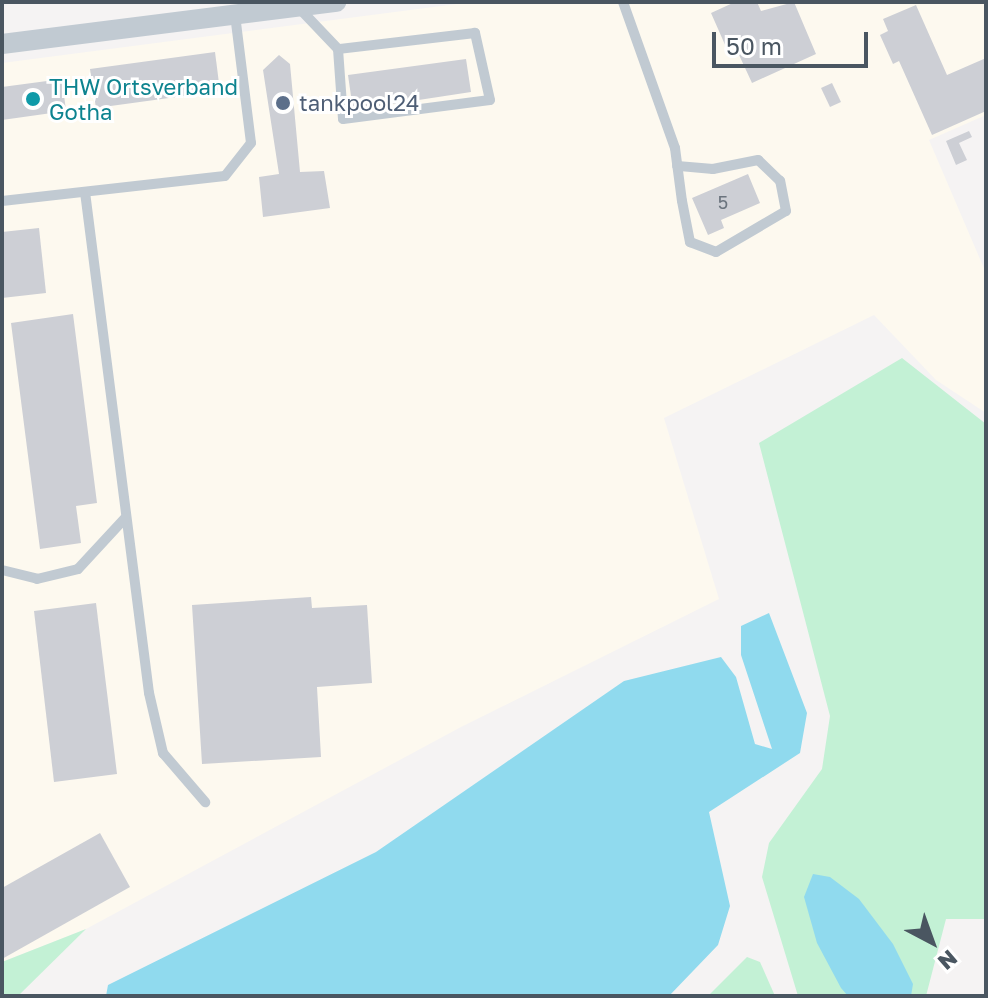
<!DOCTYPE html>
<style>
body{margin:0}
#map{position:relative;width:988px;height:998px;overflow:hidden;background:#f5f3f3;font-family:"Golos Text",sans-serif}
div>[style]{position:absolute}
.commercial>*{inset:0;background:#fdf9ef}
.green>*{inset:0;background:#c3f1d5}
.water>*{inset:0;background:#90daee}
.building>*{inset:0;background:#cdcfd5}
.service>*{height:10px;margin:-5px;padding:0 5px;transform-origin:5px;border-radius:5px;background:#c1cad2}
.minor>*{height:20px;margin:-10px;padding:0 10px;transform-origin:10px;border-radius:10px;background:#c1cad2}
.dots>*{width:22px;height:22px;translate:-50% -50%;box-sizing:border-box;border:4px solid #fff;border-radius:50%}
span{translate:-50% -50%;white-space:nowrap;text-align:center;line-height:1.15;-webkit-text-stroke:6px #fff;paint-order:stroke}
.number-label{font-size:18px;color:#6b747e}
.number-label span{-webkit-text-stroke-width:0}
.culture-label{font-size:22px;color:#0d838f}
.left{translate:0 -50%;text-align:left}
.service-label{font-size:22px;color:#4e5e75}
.frame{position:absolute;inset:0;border:4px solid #4a5661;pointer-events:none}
.north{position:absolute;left:892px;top:902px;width:80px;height:80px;-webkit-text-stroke:6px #fff;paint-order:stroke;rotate:139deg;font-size:22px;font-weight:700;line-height:32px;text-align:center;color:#4a5661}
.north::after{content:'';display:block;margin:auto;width:28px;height:36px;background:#4a5661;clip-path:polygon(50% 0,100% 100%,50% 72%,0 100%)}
.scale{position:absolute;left:712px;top:32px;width:156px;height:36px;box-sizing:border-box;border:4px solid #4a5661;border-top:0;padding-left:10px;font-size:24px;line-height:28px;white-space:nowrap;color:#4a5661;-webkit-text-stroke:6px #fff;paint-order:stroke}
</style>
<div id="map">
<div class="commercial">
<i style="clip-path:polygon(472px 2px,986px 2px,986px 115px,929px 140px,986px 273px,986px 413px,936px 380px,874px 315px,664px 418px,719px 599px,461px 727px,86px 929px,2px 962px,2px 63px)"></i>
</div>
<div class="green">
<i style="clip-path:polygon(902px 358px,986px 424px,986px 919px,946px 919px,926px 996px,798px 996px,762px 877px,769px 843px,822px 769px,830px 716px,759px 443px)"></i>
<i style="clip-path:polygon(86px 929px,18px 996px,2px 996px,2px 962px)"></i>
<i style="clip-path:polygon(747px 957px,760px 962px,775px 996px,708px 996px)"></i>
</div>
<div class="water">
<i style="clip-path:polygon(769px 613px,807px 713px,800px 753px,709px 812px,730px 906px,718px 945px,669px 996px,106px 996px,108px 985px,376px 852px,624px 681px,721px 657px,736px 677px,755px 744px,772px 749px,741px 655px,741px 626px)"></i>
<i style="clip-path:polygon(813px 874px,830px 877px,859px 899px,893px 944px,913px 984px,911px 996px,848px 996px,841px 988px,817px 943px,804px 897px)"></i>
</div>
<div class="building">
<i style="clip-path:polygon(735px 2px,757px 2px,761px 11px,794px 2px,816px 54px,752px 83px,734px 44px,726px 47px,711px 13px)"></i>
<i style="clip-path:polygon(916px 5px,947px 75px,986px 58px,986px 111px,932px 135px,899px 61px,893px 64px,880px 35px,888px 31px,883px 19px)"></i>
<i style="clip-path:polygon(215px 52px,220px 91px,96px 108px,90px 69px)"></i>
<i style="clip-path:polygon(279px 55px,290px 64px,300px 172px,324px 171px,330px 208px,263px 217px,259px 177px,279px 174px,263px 70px)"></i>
<i style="clip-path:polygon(466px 59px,471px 92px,353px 110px,348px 75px)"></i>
<i style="clip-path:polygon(62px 79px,66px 111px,2px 120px,2px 87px)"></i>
<i style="clip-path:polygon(832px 83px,841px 102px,830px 107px,821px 88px)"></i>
<i style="clip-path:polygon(969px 131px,972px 137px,959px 143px,967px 160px,956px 165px,946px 141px)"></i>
<i style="clip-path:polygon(748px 174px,760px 203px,721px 220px,724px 228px,708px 235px,692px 198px)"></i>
<i style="clip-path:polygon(39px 228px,46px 293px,2px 298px,2px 232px)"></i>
<i style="clip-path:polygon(73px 314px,97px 503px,76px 506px,81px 543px,40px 549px,11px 323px)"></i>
<i style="clip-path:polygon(311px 597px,312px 608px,367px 605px,372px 683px,317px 687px,321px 757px,202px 764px,192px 605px)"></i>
<i style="clip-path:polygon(96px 603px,117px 774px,54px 782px,34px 611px)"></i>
<i style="clip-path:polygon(100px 833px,130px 887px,2px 959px,2px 888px)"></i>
</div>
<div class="service">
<i style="left:623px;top:2px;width:155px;rotate:70.4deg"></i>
<i style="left:675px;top:148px;width:53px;rotate:82.5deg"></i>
<i style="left:682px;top:201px;width:42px;rotate:79deg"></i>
<i style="left:690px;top:242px;width:28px;rotate:21deg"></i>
<i style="left:716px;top:252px;width:81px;rotate:-30.4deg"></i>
<i style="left:786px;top:211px;width:31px;rotate:-101deg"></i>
<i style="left:780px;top:181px;width:30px;rotate:-136deg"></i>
<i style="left:758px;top:160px;width:46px;rotate:168.7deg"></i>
<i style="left:713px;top:169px;width:36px;rotate:-175deg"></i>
<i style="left:299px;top:8px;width:57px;rotate:46.4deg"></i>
<i style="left:338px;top:49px;width:70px;rotate:85.9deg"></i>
<i style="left:343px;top:119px;width:148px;rotate:-7.4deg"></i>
<i style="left:490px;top:100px;width:69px;rotate:-102.6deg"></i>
<i style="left:475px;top:33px;width:138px;rotate:173.3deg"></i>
<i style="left:85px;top:192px;width:505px;rotate:82.72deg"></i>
<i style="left:149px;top:693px;width:62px;rotate:76.9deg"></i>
<i style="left:163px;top:753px;width:65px;rotate:49.4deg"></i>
<i style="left:2px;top:201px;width:224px;rotate:-6.4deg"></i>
<i style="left:225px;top:176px;width:42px;rotate:-51.8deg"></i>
<i style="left:251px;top:143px;width:130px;rotate:-97.1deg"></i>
<i style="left:2px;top:570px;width:36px;rotate:14deg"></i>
<i style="left:37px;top:579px;width:42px;rotate:-13.7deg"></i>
<i style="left:78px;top:569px;width:69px;rotate:-47.3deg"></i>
</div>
<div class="minor">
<i style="left:2px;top:44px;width:337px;rotate:-7.2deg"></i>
</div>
<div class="dots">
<i style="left:33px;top:99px;background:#0f9aa8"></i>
<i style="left:283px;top:103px;background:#5c6f8a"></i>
</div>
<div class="number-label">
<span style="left:723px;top:202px">5</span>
</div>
<div class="culture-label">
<span class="left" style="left:49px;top:99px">THW Ortsverband<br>Gotha</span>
</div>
<div class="service-label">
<span class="left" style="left:299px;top:103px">tankpool24</span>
</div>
<div class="frame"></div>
<div class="north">N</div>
<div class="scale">50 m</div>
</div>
